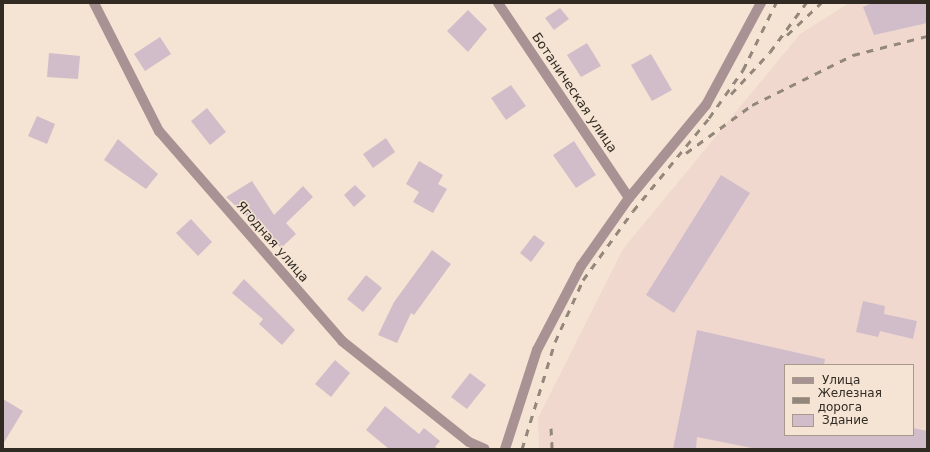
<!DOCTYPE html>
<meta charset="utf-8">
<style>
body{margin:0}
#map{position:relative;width:930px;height:452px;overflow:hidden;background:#f5e4d3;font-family:"DejaVu Sans",sans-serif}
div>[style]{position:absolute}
.industrial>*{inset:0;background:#f0d8ce}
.building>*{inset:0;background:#d1bdca}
.street>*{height:10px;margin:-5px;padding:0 5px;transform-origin:5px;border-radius:5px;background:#a99293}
.rail>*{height:3px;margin-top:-1.5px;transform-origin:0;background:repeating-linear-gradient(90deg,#93877b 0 7px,transparent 0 14px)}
span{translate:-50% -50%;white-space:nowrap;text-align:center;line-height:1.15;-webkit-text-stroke:3px #f5e4d3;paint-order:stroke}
.street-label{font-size:13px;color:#312b24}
.frame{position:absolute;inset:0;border:4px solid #312b24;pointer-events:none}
.legend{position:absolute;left:784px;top:364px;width:130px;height:72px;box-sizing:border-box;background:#f5e4d3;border:1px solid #a79a8d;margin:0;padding:5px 7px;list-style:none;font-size:12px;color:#312b24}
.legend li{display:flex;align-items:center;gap:8px;height:20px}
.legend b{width:20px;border:1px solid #a79a8d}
</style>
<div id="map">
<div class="industrial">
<i style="clip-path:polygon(evenodd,849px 3px,927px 3px,927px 449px,539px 449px,538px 418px,623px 249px,800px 34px,849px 3px,785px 365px,913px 365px,913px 435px,785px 435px,785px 365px)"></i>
</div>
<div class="building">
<i style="clip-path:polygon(872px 3px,927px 3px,927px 23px,874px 35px,863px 7px)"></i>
<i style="clip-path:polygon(560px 8px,569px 19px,554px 30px,545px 18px)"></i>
<i style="clip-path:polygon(468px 10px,487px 29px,468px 52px,447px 31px)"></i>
<i style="clip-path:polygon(160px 37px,171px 54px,145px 71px,134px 54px)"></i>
<i style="clip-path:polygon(587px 43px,601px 66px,581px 77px,567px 55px)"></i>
<i style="clip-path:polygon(49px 53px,80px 56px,78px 79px,47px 77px)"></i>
<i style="clip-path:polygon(651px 54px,672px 90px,652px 101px,631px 65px)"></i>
<i style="clip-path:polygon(511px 85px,526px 106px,506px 120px,491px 98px)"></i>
<i style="clip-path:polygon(207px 108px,226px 132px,210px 145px,191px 121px)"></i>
<i style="clip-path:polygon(37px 116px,55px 124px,47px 144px,28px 136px)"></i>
<i style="clip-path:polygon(386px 138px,395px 152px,373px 168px,363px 154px)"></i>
<i style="clip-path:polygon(118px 139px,158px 174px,146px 189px,104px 160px)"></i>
<i style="clip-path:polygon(574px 141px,596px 175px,576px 188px,553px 155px)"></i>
<i style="clip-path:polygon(419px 161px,443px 175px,438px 184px,447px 189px,433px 213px,413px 202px,419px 192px,406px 184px)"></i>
<i style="clip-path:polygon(721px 175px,750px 193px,674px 313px,646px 295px)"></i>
<i style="clip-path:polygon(252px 181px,274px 215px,303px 186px,313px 197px,286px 223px,296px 234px,281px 248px,226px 197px)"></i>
<i style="clip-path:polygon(355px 185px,366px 196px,354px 207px,344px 195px)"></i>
<i style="clip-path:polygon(191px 219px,212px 242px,198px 256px,176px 233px)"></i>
<i style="clip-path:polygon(534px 235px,545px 243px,531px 262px,520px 253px)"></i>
<i style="clip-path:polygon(432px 250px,451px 264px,414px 315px,411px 313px,397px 343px,378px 335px,394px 302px)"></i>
<i style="clip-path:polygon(366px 275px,382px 288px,363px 312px,347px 299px)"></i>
<i style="clip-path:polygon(244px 279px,295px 330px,282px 345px,259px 324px,263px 319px,232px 293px)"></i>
<i style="clip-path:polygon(863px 301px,885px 306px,884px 314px,917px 321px,913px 339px,880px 331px,878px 337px,856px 332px)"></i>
<i style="clip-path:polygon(697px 330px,825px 359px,824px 365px,785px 365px,785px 435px,913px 435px,913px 428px,927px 431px,927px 449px,757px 449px,697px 437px,696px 449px,673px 449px)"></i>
<i style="clip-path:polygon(335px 360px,350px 373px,331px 397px,315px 384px)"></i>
<i style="clip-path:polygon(470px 373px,486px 385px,467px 409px,451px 397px)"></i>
<i style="clip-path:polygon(3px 399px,23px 411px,3px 444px)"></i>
<i style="clip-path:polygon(385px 406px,419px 434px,424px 428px,440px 441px,435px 447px,438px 449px,389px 449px,366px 430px)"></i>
</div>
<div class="street">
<i style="left:94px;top:3px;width:144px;rotate:63.1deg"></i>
<i style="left:159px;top:131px;width:279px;rotate:48.9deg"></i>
<i style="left:342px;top:341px;width:162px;rotate:38.5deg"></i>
<i style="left:469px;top:442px;width:17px;rotate:24deg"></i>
<i style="left:498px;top:3px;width:235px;rotate:56.1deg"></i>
<i style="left:505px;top:449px;width:104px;rotate:-72.1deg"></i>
<i style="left:537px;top:350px;width:95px;rotate:-62.4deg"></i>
<i style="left:581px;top:266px;width:83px;rotate:-54.8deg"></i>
<i style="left:629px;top:198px;width:121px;rotate:-50.4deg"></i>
<i style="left:706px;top:105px;width:116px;rotate:-61.7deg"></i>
</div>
<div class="rail">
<i style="left:787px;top:35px;width:47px;rotate:-43.3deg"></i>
<i style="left:731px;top:94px;width:57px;rotate:-47.1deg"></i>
<i style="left:770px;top:52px;width:61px;rotate:-53.7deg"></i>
<i style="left:686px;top:153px;width:82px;rotate:-36deg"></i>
<i style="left:752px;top:105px;width:113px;rotate:-26.3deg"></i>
<i style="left:853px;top:55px;width:76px;rotate:-14.4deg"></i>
<i style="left:551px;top:428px;width:21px;rotate:87deg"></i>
<i style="left:522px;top:449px;width:112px;rotate:-72.9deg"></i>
<i style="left:555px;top:342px;width:68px;rotate:-65.7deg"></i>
<i style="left:583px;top:280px;width:85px;rotate:-54.1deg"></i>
<i style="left:633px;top:211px;width:120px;rotate:-50.7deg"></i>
<i style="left:709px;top:118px;width:59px;rotate:-54.7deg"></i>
<i style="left:743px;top:70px;width:75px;rotate:-63.8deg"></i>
</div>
<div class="street-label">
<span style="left:574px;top:93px;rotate:56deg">Ботаническая улица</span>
<span style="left:272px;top:242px;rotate:49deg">Ягодная улица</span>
</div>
<div class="frame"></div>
<ul class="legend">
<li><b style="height:5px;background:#a99293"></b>Улица</li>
<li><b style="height:5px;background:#93877b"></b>Железная дорога</li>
<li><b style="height:11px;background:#d1bdca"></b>Здание</li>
</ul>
</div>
